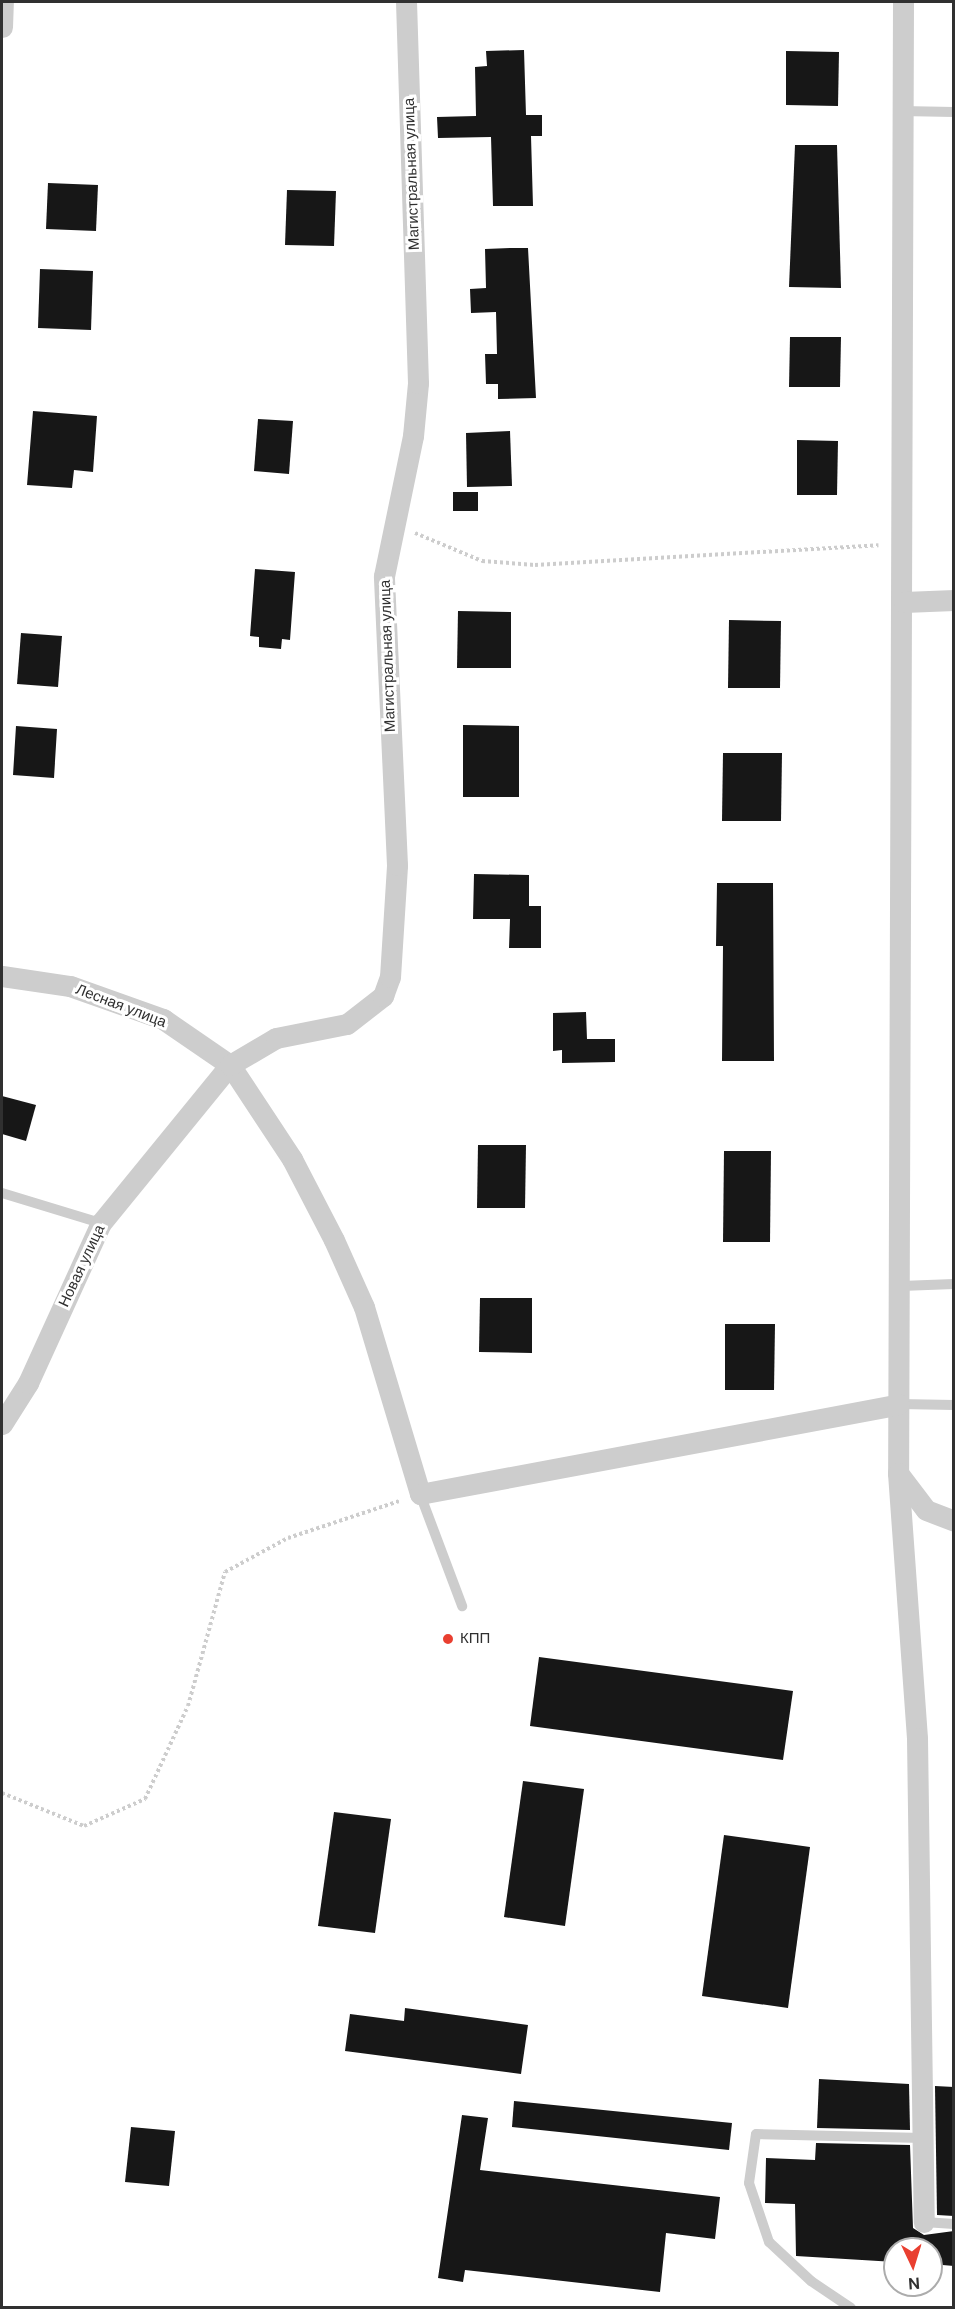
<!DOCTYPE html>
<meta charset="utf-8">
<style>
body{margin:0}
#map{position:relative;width:955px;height:2309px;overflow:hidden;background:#fff;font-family:"DM Sans",sans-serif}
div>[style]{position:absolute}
.building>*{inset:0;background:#171717}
.path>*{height:4px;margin-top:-2px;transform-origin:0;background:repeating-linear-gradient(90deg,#cdcdcd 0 3px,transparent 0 6px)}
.lane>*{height:10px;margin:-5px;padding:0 5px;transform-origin:5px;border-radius:5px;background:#cdcdcd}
.street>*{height:21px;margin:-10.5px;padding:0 10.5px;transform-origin:10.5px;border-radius:10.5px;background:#cdcdcd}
.dots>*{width:16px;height:16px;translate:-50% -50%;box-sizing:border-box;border:3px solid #fff;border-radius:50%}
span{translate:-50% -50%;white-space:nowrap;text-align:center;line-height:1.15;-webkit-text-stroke:6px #fff;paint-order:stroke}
.street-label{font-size:15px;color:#303030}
.poi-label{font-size:15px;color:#303030}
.left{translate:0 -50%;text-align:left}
.frame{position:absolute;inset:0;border:3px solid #303030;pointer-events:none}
.north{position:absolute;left:883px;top:2237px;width:60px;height:60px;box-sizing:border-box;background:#fff;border:2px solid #acacac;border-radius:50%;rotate:176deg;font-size:16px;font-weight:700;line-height:24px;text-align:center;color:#303030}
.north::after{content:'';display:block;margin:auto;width:21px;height:27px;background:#e93f30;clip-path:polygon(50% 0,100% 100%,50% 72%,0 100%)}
</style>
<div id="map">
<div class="building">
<i style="clip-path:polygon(524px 50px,526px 115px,542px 115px,542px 136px,531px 136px,533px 206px,493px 206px,491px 137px,438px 138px,437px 117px,476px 116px,475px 67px,487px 66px,486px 51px)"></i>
<i style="clip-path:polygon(786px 51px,839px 52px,838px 106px,786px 105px)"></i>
<i style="clip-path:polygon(795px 145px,837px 145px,841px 288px,789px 287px)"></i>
<i style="clip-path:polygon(48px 183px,98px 185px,96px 231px,46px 229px)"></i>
<i style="clip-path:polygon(287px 190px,336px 191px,334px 246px,285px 245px)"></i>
<i style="clip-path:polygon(510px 248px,528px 248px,536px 398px,498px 399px,498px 384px,486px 384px,485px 354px,497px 354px,496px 312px,471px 313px,470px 289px,486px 288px,485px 249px)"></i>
<i style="clip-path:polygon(40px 269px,93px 271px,91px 330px,38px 328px)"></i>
<i style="clip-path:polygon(790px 337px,841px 337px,840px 387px,789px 387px)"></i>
<i style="clip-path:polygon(33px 411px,97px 416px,93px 472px,74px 470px,72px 488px,27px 485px)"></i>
<i style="clip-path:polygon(258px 419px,293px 421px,289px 474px,254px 471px)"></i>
<i style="clip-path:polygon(510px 431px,512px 486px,467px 487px,466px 433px)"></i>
<i style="clip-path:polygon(797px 440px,838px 441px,837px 495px,797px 495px)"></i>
<i style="clip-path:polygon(453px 492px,478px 492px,478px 511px,453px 511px)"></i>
<i style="clip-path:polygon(255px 569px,295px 572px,290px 640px,282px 639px,281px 649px,259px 647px,259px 637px,250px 636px)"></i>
<i style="clip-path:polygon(458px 611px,511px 612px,511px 668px,457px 668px)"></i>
<i style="clip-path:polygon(729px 620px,781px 621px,780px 688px,728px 688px)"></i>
<i style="clip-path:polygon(21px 633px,62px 636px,58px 687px,17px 684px)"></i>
<i style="clip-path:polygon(463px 725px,519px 726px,519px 797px,463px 797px)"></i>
<i style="clip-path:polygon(16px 726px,57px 729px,54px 778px,13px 775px)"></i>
<i style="clip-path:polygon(723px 753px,782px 753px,781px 821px,722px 821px)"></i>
<i style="clip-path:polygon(474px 874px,529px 875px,529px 906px,541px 906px,541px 948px,509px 948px,510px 919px,473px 919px)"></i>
<i style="clip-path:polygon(717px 883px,773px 883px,774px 1061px,722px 1061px,723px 946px,716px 946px)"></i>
<i style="clip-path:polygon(586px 1012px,587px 1039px,615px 1039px,615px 1062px,562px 1063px,562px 1050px,553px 1051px,553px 1013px)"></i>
<i style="clip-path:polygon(2px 1096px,36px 1105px,26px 1141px,2px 1134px)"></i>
<i style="clip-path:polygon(478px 1145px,526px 1145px,525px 1208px,477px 1208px)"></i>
<i style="clip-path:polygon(724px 1151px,771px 1151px,770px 1242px,723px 1242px)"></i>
<i style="clip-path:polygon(480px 1298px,532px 1298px,532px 1353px,479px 1352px)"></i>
<i style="clip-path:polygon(725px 1324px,775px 1324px,774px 1390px,725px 1390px)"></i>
<i style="clip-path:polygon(539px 1657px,793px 1691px,783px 1760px,530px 1726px)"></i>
<i style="clip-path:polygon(523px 1781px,584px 1789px,565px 1926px,504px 1917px)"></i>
<i style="clip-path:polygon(334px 1812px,391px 1819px,375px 1933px,318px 1926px)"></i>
<i style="clip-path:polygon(724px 1835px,810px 1847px,788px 2008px,702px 1996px)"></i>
<i style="clip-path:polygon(405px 2008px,528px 2025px,521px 2074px,345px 2051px,350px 2014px,404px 2021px)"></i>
<i style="clip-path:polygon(819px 2079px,909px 2084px,910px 2130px,817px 2128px)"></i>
<i style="clip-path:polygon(935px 2086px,954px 2087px,954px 2216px,937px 2215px)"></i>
<i style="clip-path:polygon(514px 2101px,732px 2123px,729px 2150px,512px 2127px)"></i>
<i style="clip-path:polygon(462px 2115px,488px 2118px,480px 2170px,720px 2197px,715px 2239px,666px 2233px,660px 2292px,465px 2270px,463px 2282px,438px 2278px)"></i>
<i style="clip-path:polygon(131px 2127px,175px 2131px,169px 2186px,125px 2182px)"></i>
<i style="clip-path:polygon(816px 2143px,910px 2145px,913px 2228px,924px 2235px,954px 2231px,954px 2266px,931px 2264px,931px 2249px,895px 2249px,895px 2262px,796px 2256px,795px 2204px,765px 2203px,766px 2158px,815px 2160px)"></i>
</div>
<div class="path">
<i style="left:415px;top:533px;width:73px;rotate:22.7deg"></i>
<i style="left:482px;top:561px;width:53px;rotate:4.3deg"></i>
<i style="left:535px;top:565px;width:344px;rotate:-3.3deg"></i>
<i style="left:2px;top:1793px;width:88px;rotate:21.9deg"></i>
<i style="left:84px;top:1826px;width:67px;rotate:-23.9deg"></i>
<i style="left:145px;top:1799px;width:102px;rotate:-65.2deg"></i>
<i style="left:188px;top:1706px;width:139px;rotate:-74.6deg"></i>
<i style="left:225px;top:1572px;width:72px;rotate:-28.4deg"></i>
<i style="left:288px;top:1538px;width:117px;rotate:-18.4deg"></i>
</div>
<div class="lane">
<i style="left:901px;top:111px;width:53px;rotate:1.1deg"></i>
<i style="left:2px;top:1193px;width:103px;rotate:16.9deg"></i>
<i style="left:901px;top:1286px;width:53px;rotate:-2.2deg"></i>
<i style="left:899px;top:1404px;width:55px;rotate:1deg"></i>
<i style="left:420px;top:1494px;width:120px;rotate:69.4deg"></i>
<i style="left:924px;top:2222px;width:30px;rotate:4deg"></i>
<i style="left:851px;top:2308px;width:48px;rotate:-146deg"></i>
<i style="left:811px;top:2281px;width:57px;rotate:-137.1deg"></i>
<i style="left:769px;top:2242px;width:62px;rotate:-108.7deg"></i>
<i style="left:749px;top:2183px;width:49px;rotate:-81.9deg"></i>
<i style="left:756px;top:2134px;width:167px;rotate:1.4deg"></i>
</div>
<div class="street">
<i style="left:903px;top:2px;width:1471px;rotate:90.19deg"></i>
<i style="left:898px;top:1473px;width:266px;rotate:85.9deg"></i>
<i style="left:917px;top:1738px;width:484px;rotate:89.2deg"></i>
<i style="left:2px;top:27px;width:25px;rotate:-88deg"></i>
<i style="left:904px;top:602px;width:50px;rotate:-2.3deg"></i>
<i style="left:2px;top:976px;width:69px;rotate:8.4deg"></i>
<i style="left:70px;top:986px;width:99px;rotate:19.5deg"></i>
<i style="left:163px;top:1019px;width:81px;rotate:34.5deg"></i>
<i style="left:230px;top:1065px;width:113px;rotate:56.6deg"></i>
<i style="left:292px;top:1159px;width:91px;rotate:62.6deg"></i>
<i style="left:334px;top:1240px;width:73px;rotate:65.9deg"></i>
<i style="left:364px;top:1307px;width:195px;rotate:73.3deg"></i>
<i style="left:420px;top:1494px;width:487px;rotate:-10.6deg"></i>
<i style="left:2px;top:1424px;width:49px;rotate:-57.6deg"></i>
<i style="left:28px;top:1383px;width:176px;rotate:-65.5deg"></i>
<i style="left:101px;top:1223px;width:204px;rotate:-50.8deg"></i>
<i style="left:230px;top:1065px;width:53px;rotate:-30.4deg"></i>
<i style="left:276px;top:1038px;width:72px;rotate:-11.2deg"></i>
<i style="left:347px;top:1024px;width:46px;rotate:-37.9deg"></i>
<i style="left:383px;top:996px;width:20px;rotate:-70deg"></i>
<i style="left:390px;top:977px;width:112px;rotate:-86.4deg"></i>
<i style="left:397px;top:865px;width:289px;rotate:-92.6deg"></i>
<i style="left:384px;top:576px;width:143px;rotate:-78.3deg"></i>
<i style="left:413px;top:436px;width:53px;rotate:-84.6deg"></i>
<i style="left:418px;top:383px;width:381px;rotate:-91.8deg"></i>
<i style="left:898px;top:1473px;width:46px;rotate:52.9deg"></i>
<i style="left:926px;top:1510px;width:30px;rotate:21deg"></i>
</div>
<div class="dots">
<i style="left:448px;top:1639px;background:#e93f30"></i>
</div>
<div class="street-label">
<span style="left:412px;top:174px;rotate:-92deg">Магистральная улица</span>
<span style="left:388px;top:656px;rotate:-92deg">Магистральная улица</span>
<span style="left:121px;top:1006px;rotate:21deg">Лесная улица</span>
<span style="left:82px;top:1266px;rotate:-65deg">Новая улица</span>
</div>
<div class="poi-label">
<span class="left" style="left:460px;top:1639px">КПП</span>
</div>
<div class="frame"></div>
<div class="north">N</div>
</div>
